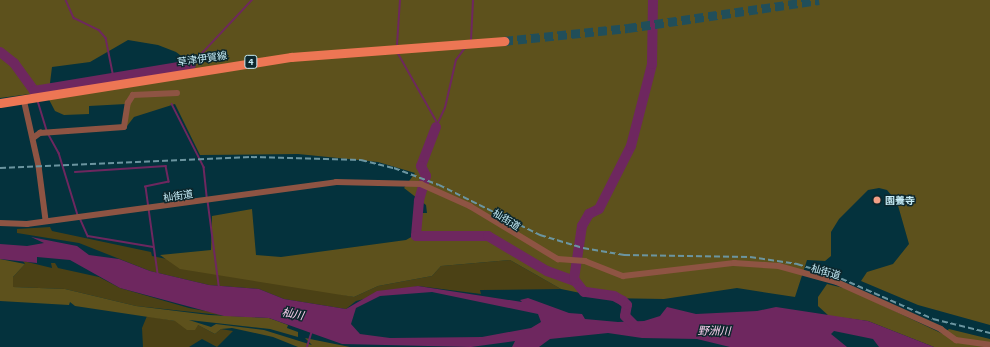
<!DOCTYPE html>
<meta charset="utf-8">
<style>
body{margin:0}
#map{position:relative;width:990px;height:347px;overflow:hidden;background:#04323d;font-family:Georgia,"Noto Sans JP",serif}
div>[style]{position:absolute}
.green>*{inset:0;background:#4b4115}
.forest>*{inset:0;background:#5d511c}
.water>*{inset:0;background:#6e275f}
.stream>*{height:1.5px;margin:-0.75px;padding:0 0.75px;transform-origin:0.75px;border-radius:0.75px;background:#6e275f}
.river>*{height:10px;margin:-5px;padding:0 5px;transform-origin:5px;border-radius:5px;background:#6e275f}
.primary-tunnel>*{height:9px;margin-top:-4.5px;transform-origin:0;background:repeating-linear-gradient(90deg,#214e59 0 9px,transparent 0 13.5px)}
.street>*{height:5.5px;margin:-2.75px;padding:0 2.75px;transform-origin:2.75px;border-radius:2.75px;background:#8e5443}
.primary>*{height:9px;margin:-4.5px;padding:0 4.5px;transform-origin:4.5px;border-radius:4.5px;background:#ed7654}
.rail>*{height:1.5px;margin-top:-0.75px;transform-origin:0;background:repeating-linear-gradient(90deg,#6b95a0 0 6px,transparent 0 9px)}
.dots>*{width:11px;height:11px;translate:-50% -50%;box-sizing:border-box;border:2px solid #0d272d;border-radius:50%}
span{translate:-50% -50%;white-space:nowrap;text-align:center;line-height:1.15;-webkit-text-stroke:3px #0d272d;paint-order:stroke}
.shield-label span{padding:1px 3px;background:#0d272d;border:1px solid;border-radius:3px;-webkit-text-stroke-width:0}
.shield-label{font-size:9px;color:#c6ecf6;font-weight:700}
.street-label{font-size:10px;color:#c6ecf6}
.poi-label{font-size:10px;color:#c6ecf6;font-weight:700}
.left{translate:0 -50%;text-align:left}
.water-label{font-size:11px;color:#fad0ed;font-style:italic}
</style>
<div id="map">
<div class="green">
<i style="clip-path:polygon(50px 227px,52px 231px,151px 252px,152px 256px,354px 297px,378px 286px,432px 276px,441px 266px,510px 260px,561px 289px,480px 290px,481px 294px,418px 286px,356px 301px,346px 309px,284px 299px,259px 289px,209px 285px,150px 271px,79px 243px,17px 233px,17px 229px)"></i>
<i style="clip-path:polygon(23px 261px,52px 268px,51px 263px,55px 263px,58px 268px,99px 277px,120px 288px,189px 308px,239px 317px,136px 306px,65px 289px,13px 287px,13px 277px,25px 264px)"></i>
<i style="clip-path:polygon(147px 316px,198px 325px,215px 334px,221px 329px,233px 331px,217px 347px,202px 339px,189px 347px,143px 347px,142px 328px)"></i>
</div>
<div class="forest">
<i style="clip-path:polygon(evenodd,0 0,990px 0,990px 325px,918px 305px,861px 281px,867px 272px,893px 264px,909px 244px,897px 202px,887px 190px,879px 188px,868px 190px,839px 219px,831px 232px,831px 256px,825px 261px,807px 260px,795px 297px,737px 288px,664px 299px,605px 298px,561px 289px,510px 260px,441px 266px,432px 276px,378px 286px,354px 297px,180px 269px,160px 255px,211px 250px,212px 216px,252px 209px,256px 255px,281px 257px,406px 240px,420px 232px,418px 213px,427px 213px,426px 205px,404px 188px,415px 173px,378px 162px,298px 154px,200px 155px,175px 104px,134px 117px,127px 126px,126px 104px,89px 106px,89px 114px,64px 115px,55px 111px,45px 92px,0 98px,0 0,128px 40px,158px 45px,176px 52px,184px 58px,191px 73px,60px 97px,50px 83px,52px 67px,90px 62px,128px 40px)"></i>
<i style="clip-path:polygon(0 259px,25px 264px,13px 277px,13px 287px,65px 289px,136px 306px,209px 315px,269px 318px,288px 325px,287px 328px,298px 332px,298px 337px,270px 329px,189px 320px,211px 327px,216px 324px,264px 330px,312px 345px,305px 338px,350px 347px,298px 347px,273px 337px,232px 328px,221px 329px,215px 334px,198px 325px,195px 330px,187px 330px,175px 321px,75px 306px,70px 302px,69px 305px,0 301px)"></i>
<i style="clip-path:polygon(827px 284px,848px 289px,943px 334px,949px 329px,990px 339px,990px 347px,934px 347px,868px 321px,829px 316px,818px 306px,818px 297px)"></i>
</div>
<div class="water">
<i style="clip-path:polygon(evenodd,31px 237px,77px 246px,89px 255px,119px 259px,150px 271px,209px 285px,259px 289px,284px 299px,346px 309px,377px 291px,418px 286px,522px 302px,520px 300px,528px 298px,569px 313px,582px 314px,585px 319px,618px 322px,644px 321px,660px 316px,667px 307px,696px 314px,757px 311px,776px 307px,868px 321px,934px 347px,879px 347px,873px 339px,834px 331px,831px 334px,847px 347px,730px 347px,697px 339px,642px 338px,608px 333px,550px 339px,539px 347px,512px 347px,515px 341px,471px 347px,342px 344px,269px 318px,224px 316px,120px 288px,70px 260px,37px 257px,37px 263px,0 259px,0 244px,27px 246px,44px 243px,31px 237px,432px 292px,538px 314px,541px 322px,531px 328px,482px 337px,390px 338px,360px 334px,351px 324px,356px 308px,380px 296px,432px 292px)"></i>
</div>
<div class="stream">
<i style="left:66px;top:0;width:20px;rotate:66deg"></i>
<i style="left:74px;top:18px;width:28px;rotate:26deg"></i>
<i style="left:99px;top:30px;width:11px;rotate:49deg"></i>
<i style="left:106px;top:38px;width:41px;rotate:78.7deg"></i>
<i style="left:471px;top:40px;width:40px;rotate:-87.1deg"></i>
<i style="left:397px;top:45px;width:45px;rotate:-86.2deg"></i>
<i style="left:398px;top:53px;width:79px;rotate:60.5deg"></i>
<i style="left:191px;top:65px;width:89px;rotate:-46.8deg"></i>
<i style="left:38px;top:101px;width:31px;rotate:73deg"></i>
<i style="left:172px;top:104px;width:71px;rotate:63.1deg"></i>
<i style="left:204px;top:167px;width:31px;rotate:84deg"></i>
<i style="left:436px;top:127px;width:21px;rotate:-65deg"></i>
<i style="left:445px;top:108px;width:49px;rotate:-77.1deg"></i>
<i style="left:456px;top:60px;width:15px;rotate:-53deg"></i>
<i style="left:49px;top:135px;width:21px;rotate:61deg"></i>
<i style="left:59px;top:153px;width:65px;rotate:73deg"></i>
<i style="left:75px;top:172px;width:91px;rotate:-3.8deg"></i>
<i style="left:166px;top:166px;width:16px;rotate:79deg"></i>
<i style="left:169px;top:182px;width:24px;rotate:168deg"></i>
<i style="left:146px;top:187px;width:88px;rotate:82.1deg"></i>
<i style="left:208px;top:201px;width:85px;rotate:82.5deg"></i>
<i style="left:80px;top:218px;width:20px;rotate:66deg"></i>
<i style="left:88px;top:236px;width:66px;rotate:9.6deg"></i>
<i style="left:307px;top:347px;width:14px;rotate:-73deg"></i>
</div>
<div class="river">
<i style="left:0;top:52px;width:18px;rotate:38deg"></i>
<i style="left:14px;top:63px;width:34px;rotate:54deg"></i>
<i style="left:34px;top:91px;width:159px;rotate:-9.4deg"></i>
<i style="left:436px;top:127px;width:42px;rotate:111deg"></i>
<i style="left:421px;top:166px;width:11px;rotate:63deg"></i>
<i style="left:426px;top:176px;width:26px;rotate:106deg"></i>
<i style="left:419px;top:201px;width:35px;rotate:95deg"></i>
<i style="left:416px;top:236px;width:72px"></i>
<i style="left:488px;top:236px;width:69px;rotate:30.7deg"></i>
<i style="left:547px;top:271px;width:30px;rotate:20deg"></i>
<i style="left:637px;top:328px;width:17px;rotate:-135deg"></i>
<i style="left:625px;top:316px;width:11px;rotate:-80deg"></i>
<i style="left:627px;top:305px;width:6px;rotate:-135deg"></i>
<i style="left:623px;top:301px;width:10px;rotate:-151deg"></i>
<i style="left:614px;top:296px;width:30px;rotate:-172deg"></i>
<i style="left:584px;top:292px;width:16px;rotate:-128deg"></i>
<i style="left:574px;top:279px;width:54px;rotate:-81.4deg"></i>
<i style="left:582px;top:226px;width:14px;rotate:-60deg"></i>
<i style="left:589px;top:214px;width:11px;rotate:-27deg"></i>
<i style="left:599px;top:209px;width:71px;rotate:-63.1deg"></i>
<i style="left:631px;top:146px;width:85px;rotate:-75.6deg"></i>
<i style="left:652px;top:64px;width:64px;rotate:-89.1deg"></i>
</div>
<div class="primary-tunnel">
<i style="left:504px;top:41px;width:125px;rotate:-6deg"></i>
<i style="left:628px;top:28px;width:193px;rotate:-8.3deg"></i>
</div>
<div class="street">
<i style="left:24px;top:99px;width:69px;rotate:77.4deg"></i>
<i style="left:39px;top:166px;width:54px;rotate:82.6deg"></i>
<i style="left:33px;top:138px;width:9px;rotate:-36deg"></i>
<i style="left:40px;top:133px;width:84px;rotate:-4.1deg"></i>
<i style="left:124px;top:127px;width:24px;rotate:-81deg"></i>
<i style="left:128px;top:103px;width:9px;rotate:-58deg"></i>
<i style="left:133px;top:95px;width:44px;rotate:-2.6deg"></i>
<i style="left:0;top:223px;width:27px;rotate:2deg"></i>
<i style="left:27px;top:224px;width:312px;rotate:-7.7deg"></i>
<i style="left:336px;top:182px;width:85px;rotate:1.3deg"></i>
<i style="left:421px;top:184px;width:54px;rotate:24.2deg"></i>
<i style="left:470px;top:206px;width:103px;rotate:31.1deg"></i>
<i style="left:558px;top:259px;width:27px;rotate:4deg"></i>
<i style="left:585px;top:261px;width:41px;rotate:21.5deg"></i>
<i style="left:623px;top:276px;width:112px;rotate:-6.7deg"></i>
<i style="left:734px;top:263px;width:45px;rotate:3.8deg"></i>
<i style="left:779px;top:266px;width:60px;rotate:15.4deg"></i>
<i style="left:837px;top:282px;width:114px;rotate:24.3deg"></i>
<i style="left:941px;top:329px;width:19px;rotate:36deg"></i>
<i style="left:956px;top:340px;width:34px;rotate:8deg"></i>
</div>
<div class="primary">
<i style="left:0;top:103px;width:295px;rotate:-9deg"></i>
<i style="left:291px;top:57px;width:214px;rotate:-4.3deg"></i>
</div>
<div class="rail">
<i style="left:0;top:168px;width:251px;rotate:-2.5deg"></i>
<i style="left:251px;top:157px;width:110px;rotate:1.6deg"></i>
<i style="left:361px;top:160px;width:34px;rotate:14deg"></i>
<i style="left:394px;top:168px;width:48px;rotate:20.7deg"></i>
<i style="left:439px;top:185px;width:113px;rotate:26.3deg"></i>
<i style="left:540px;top:235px;width:45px;rotate:16.8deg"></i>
<i style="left:583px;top:248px;width:42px;rotate:9.7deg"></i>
<i style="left:624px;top:255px;width:126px;rotate:0.9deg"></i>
<i style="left:750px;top:257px;width:48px;rotate:8.5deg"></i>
<i style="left:797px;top:264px;width:38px;rotate:17deg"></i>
<i style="left:833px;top:275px;width:109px;rotate:23.7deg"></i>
<i style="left:933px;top:319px;width:59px;rotate:13.8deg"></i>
</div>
<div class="dots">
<i style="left:877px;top:200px;background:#f39f86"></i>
</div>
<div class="shield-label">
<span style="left:251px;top:62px">4</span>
</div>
<div class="street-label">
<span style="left:202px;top:58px;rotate:-8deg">草津伊賀線</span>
<span style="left:178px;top:195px;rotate:-8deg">杣街道</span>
<span style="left:507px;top:219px;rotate:32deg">杣街道</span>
<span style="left:826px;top:271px;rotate:16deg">杣街道</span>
</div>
<div class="poi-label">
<span class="left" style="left:885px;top:200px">園養寺</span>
</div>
<div class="water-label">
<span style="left:293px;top:313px;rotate:11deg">杣川</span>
<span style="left:714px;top:330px;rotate:1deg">野洲川</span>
</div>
</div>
